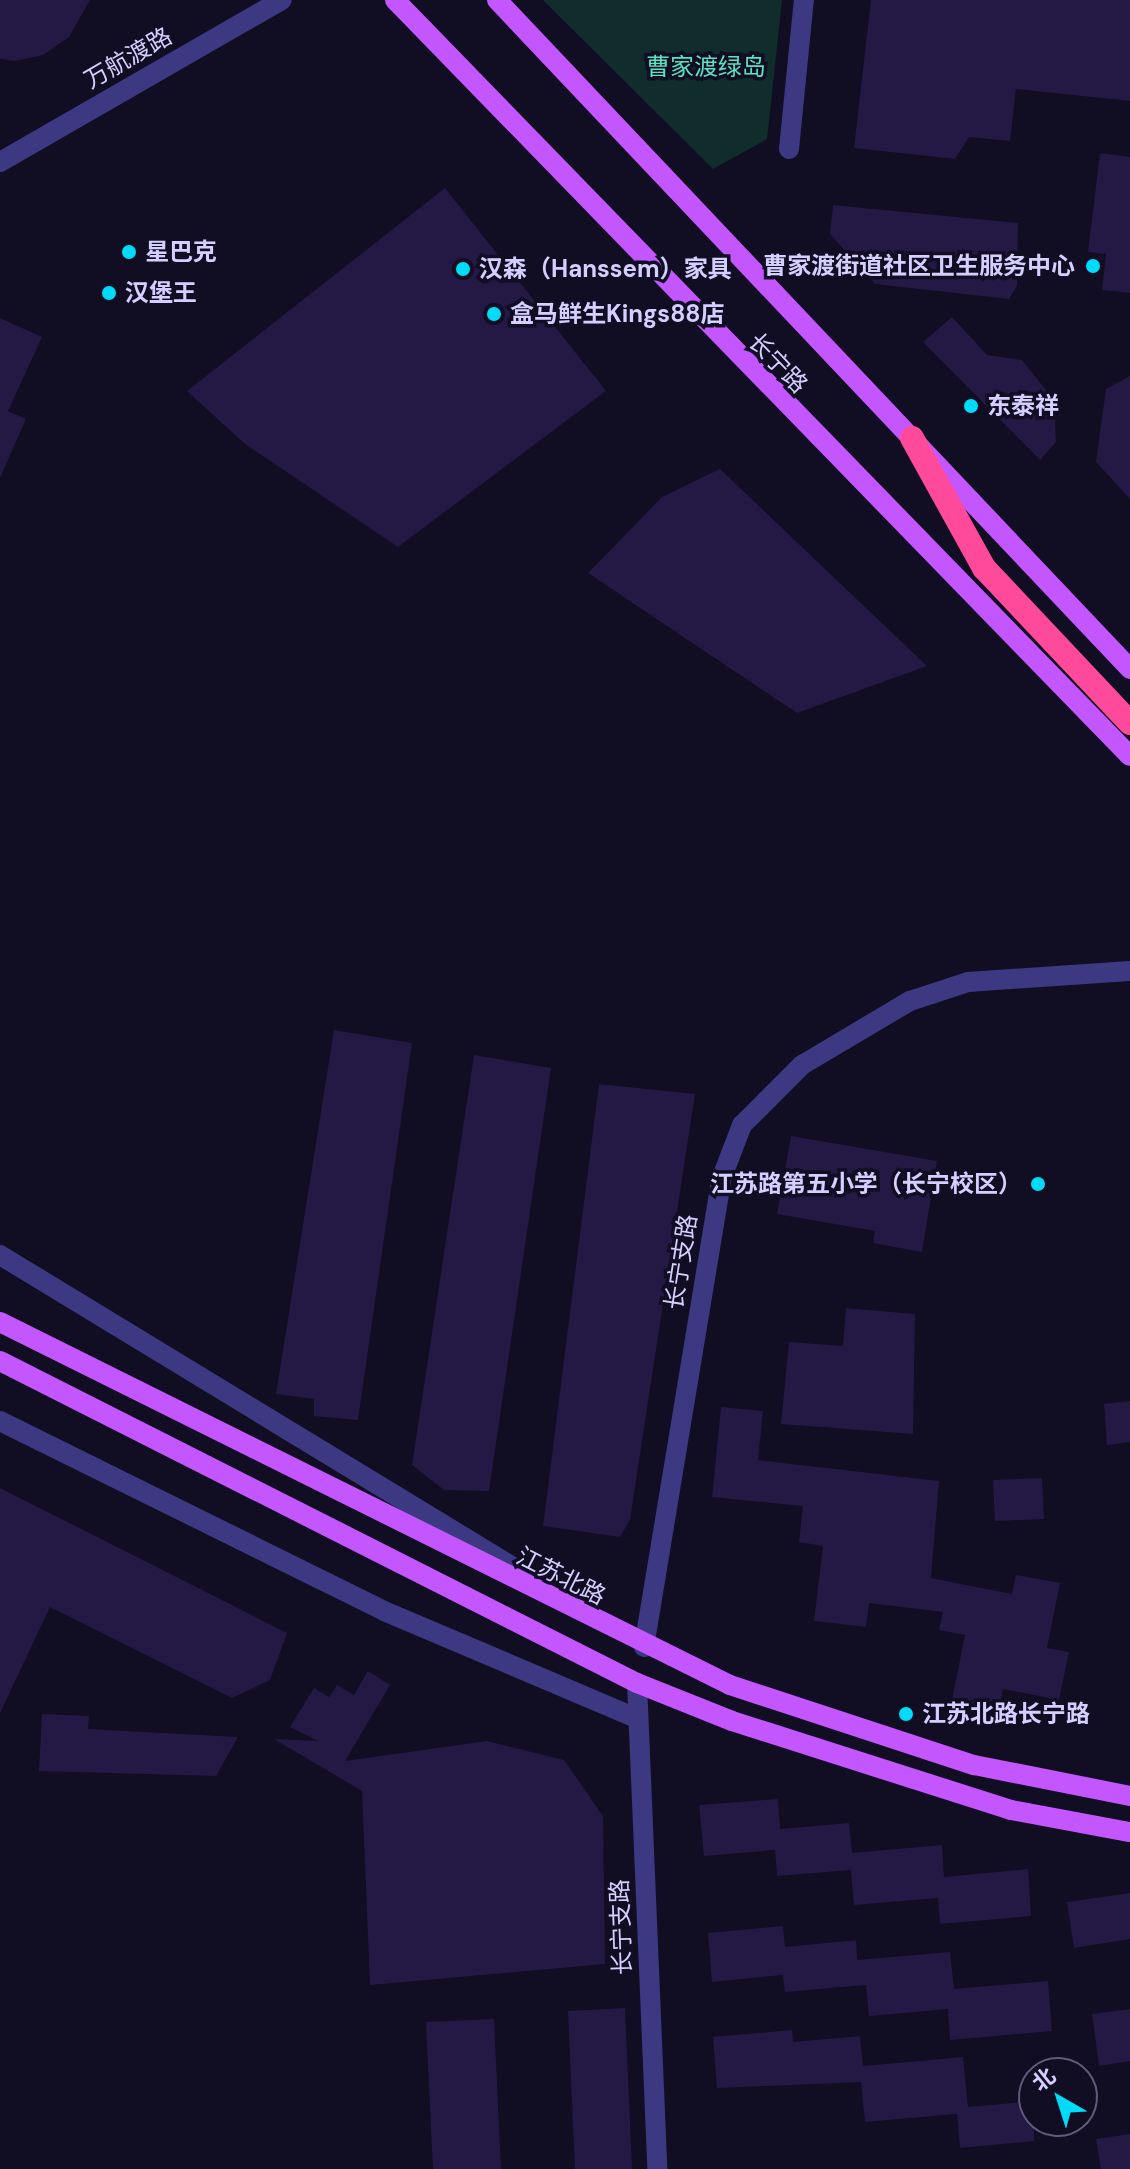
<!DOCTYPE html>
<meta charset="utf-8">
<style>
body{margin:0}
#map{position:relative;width:1130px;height:2169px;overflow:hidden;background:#110d22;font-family:"DM Sans","Noto Sans SC",sans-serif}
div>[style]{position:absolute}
.green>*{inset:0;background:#102d2c}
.building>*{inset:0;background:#231944}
.minor>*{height:20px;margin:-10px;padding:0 10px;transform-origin:10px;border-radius:10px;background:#3c3882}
.major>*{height:20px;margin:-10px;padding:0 10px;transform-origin:10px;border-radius:10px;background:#c456ff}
.highway>*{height:24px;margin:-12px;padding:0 12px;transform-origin:12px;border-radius:12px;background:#ff4a9c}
.dots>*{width:22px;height:22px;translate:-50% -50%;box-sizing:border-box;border:4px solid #110d22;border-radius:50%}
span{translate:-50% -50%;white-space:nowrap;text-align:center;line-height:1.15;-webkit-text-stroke:7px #110d22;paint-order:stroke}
.street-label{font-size:24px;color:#d5cfff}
.park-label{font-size:24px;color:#59e1c2}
.poi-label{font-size:24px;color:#d5cfff;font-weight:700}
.left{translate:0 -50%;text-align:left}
.right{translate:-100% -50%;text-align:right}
.north{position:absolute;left:1018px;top:2057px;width:80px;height:80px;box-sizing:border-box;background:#110d22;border:2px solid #5f5b7a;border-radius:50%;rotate:321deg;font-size:22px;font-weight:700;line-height:32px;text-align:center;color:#d5cfff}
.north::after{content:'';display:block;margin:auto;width:28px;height:36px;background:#00dbfa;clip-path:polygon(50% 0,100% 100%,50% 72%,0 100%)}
</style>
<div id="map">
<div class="green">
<i style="clip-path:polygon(543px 0,782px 0,767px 139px,713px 169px)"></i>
</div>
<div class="building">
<i style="clip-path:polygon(0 0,90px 0,69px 37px,43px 55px,15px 61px,0 59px)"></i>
<i style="clip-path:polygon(871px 0,1130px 0,1130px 101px,1016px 89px,1010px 141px,969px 137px,955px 159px,854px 148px)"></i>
<i style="clip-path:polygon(1100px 153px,1130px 157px,1130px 293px,1102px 290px,1106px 254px,1088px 252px)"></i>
<i style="clip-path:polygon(445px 188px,606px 391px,398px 547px,245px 444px,187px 391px)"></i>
<i style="clip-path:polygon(833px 205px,1018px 223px,1017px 286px,1009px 299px,875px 284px,830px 234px)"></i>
<i style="clip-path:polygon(952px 317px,987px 355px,1022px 360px,1054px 400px,1056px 442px,1040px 460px,923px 342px)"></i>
<i style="clip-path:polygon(0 318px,42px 337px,8px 411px,26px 419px,0 478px)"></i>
<i style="clip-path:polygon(1130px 376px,1130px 499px,1096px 462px,1106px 389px)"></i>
<i style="clip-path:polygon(720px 469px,927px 666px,797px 713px,588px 573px,662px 497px)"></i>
<i style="clip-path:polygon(334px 1030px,412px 1043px,358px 1420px,314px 1416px,314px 1399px,276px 1394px)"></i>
<i style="clip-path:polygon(474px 1055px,551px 1068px,489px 1491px,444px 1490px,412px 1465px)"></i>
<i style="clip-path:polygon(599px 1084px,695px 1094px,630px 1520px,620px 1537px,543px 1526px)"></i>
<i style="clip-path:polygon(791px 1136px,937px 1161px,922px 1252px,873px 1243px,875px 1231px,777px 1214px)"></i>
<i style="clip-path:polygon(846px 1308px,915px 1314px,913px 1434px,781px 1424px,789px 1342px,843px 1346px)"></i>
<i style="clip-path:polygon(1130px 1401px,1130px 1442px,1107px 1445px,1104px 1404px)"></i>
<i style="clip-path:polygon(721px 1407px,763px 1411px,758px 1460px,939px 1481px,931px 1578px,1012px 1594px,1016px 1575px,1060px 1583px,1047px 1648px,1069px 1652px,1059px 1700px,1003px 1689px,998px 1714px,951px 1705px,965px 1635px,939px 1630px,943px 1612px,869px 1603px,866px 1627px,814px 1621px,823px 1546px,799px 1542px,803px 1506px,712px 1497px)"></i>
<i style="clip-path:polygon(1042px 1478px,1044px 1519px,995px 1521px,993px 1480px)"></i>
<i style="clip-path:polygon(0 1488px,287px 1633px,270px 1680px,232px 1698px,50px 1607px,0 1713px)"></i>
<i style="clip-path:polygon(368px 1671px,390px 1685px,345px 1761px,487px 1741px,564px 1760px,603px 1816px,605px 1964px,370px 1985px,362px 1791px,274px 1739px,318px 1741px,290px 1727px,314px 1688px,329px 1697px,337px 1685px,354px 1695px)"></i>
<i style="clip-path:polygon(42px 1714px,89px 1716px,88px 1729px,238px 1737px,216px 1776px,39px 1771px)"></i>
<i style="clip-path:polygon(778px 1799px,780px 1829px,849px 1823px,852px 1853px,942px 1845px,944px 1877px,1028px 1869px,1031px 1916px,940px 1924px,938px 1898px,854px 1905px,851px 1870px,777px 1876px,775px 1850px,704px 1856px,699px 1805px)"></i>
<i style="clip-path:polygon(1130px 1893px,1130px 1939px,1074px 1948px,1067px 1902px)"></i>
<i style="clip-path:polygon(783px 1926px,785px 1947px,856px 1940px,857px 1960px,950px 1952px,954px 1989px,1048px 1981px,1052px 2031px,950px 2040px,948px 2009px,869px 2016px,866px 1985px,785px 1992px,783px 1975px,712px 1982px,708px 1933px)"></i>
<i style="clip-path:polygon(625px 2008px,632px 2169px,575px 2169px,568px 2011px)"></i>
<i style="clip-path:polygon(1130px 2009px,1130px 2061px,1099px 2066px,1092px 2014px)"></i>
<i style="clip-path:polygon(494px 2019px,501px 2169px,433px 2169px,426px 2022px)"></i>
<i style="clip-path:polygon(792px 2030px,793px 2042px,860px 2036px,863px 2066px,963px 2057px,968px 2107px,1034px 2101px,1034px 2141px,960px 2148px,957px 2114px,865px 2122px,861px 2082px,717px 2088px,713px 2037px)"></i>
<i style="clip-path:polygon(1130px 2134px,1130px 2169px,1101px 2169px,1096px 2139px)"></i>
</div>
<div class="minor">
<i style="left:789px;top:149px;width:150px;rotate:-84.3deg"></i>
<i style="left:0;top:162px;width:325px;rotate:-29.9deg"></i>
<i style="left:0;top:1255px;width:612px;rotate:31.3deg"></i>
<i style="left:0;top:1421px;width:428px;rotate:26.3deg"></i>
<i style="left:384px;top:1611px;width:276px;rotate:23deg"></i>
<i style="left:644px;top:1647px;width:476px;rotate:-80.6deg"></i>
<i style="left:722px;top:1177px;width:56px;rotate:-69deg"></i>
<i style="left:742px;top:1125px;width:85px;rotate:-45deg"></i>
<i style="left:802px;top:1065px;width:126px;rotate:-30.7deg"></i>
<i style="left:910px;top:1001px;width:61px;rotate:-18.1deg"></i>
<i style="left:968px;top:982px;width:162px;rotate:-3.9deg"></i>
<i style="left:637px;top:1683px;width:486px;rotate:87.6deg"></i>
</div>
<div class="major">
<i style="left:395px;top:0;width:1054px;rotate:45.81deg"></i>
<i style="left:497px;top:0;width:921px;rotate:46.58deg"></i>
<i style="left:0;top:1322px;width:815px;rotate:26.44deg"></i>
<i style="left:730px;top:1685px;width:257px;rotate:18.2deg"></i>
<i style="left:974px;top:1765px;width:159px;rotate:11.2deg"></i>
<i style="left:0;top:1361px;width:714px;rotate:26.82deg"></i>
<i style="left:637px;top:1683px;width:102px;rotate:21.8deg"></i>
<i style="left:732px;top:1721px;width:293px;rotate:17.7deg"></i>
<i style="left:1011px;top:1810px;width:121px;rotate:10.5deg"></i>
</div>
<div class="highway">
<i style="left:912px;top:438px;width:149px;rotate:61deg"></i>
<i style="left:984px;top:568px;width:213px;rotate:46.7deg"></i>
</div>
<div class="dots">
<i style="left:129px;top:252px;background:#00dbfa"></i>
<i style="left:1093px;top:266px;background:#00dbfa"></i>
<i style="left:463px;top:269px;background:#00dbfa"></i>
<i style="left:109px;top:293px;background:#00dbfa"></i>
<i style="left:494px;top:314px;background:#00dbfa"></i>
<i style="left:971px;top:406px;background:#00dbfa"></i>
<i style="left:1038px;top:1184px;background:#00dbfa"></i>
<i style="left:906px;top:1714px;background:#00dbfa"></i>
</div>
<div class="street-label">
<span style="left:128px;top:58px;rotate:-30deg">万航渡路</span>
<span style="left:778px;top:363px;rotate:46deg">长宁路</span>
<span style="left:681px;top:1262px;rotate:-81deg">长宁支路</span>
<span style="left:561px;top:1576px;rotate:27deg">江苏北路</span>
<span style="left:621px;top:1927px;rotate:-92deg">长宁支路</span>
</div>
<div class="park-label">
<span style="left:706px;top:67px">曹家渡绿岛</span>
</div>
<div class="poi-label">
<span class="left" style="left:145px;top:252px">星巴克</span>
<span class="right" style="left:1075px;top:266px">曹家渡街道社区卫生服务中心</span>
<span class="left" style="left:479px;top:269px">汉森（Hanssem）家具</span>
<span class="left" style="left:125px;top:293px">汉堡王</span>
<span class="left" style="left:510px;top:314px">盒马鲜生Kings88店</span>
<span class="left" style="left:987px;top:406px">东泰祥</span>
<span class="right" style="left:1022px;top:1184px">江苏路第五小学（长宁校区）</span>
<span class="left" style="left:922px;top:1714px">江苏北路长宁路</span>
</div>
<div class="north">北</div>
</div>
